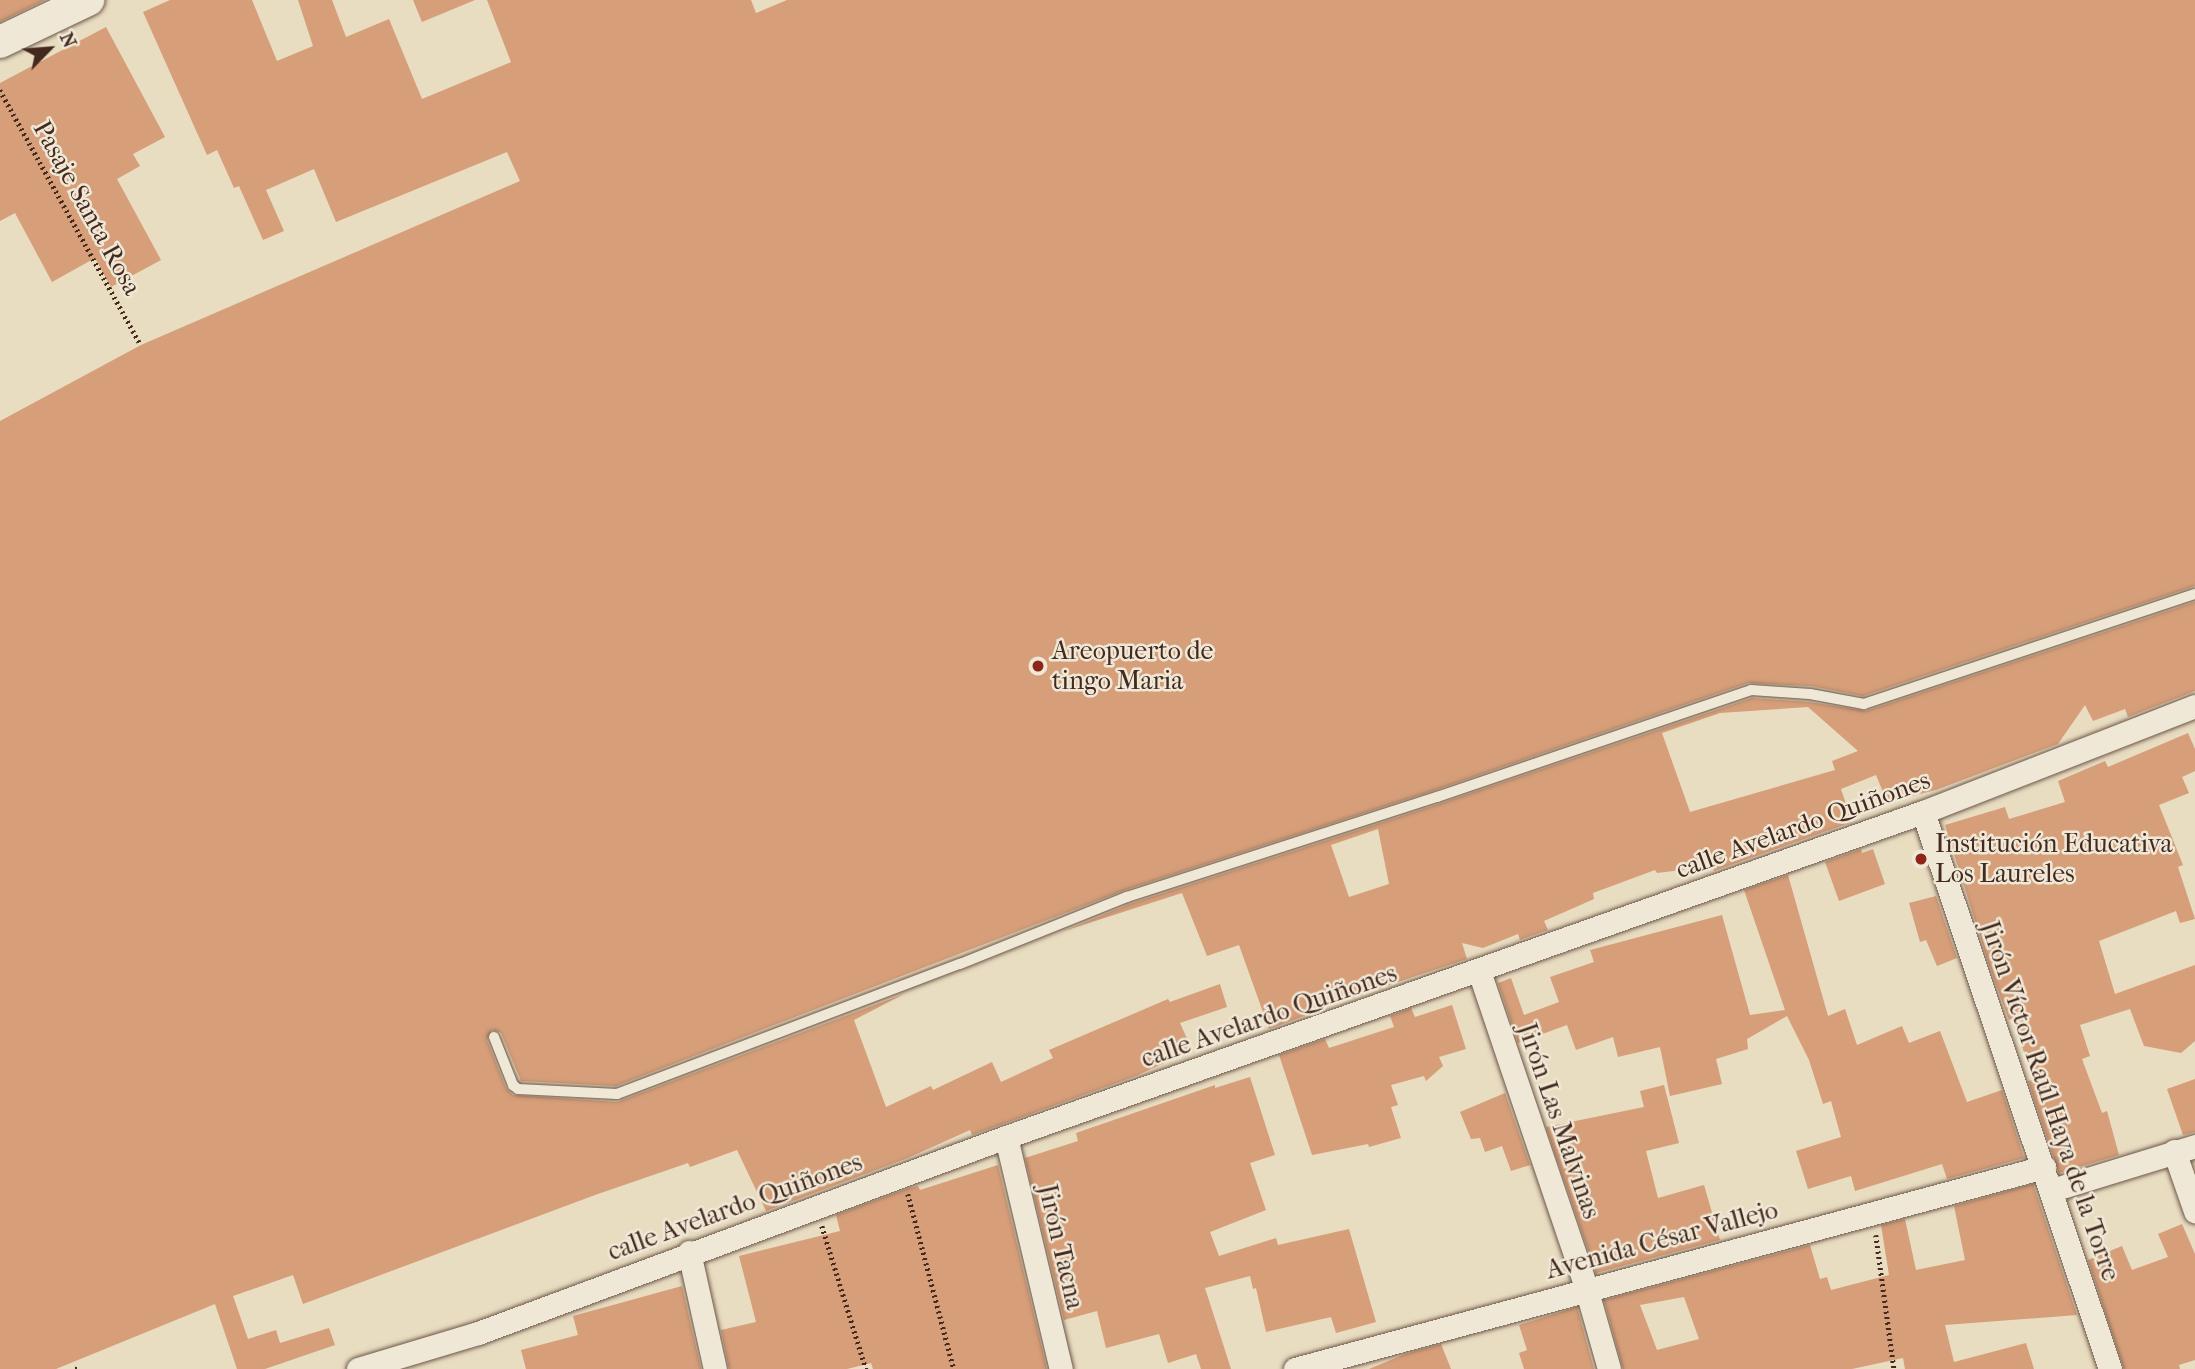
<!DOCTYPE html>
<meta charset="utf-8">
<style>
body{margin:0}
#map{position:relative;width:2195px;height:1369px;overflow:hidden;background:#e8dcc1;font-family:"IM FELL French Canon",serif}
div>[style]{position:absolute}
.building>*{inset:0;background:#d69e79}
.path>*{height:4.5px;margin-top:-2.25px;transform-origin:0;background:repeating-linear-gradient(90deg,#44291e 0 2px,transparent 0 5.5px)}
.roads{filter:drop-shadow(0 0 2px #6d5647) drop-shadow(0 0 2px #6d5647)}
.service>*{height:10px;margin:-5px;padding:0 5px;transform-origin:5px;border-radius:5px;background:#f0e8d7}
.minor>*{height:23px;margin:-11.5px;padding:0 11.5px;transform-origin:11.5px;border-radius:11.5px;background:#f0e8d7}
.secondary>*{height:32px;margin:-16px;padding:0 16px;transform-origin:16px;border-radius:16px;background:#f0e8d7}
.dots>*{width:19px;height:19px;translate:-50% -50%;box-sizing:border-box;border:4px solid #f0e8d7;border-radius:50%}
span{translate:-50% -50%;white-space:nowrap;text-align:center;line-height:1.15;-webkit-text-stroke:5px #f0e8d7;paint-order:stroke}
.street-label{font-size:26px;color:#44291e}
.poi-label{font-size:26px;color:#44291e}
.left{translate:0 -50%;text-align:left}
.north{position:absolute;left:14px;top:14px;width:70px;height:70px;-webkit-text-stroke:5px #f0e8d7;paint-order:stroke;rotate:65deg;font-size:19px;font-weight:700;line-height:28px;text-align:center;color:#44291e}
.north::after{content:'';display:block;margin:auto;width:24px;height:32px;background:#44291e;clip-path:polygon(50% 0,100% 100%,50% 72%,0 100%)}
</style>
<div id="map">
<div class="building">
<i style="clip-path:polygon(0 0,45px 0,0 22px)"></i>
<i style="clip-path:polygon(170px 0,252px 0,277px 61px,313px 46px,298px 0,332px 0,346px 37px,389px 19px,422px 99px,511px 62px,487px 0,751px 0,756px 13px,787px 0,2195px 0,2195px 586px,1863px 696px,1811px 686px,1748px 683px,1435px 790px,1125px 890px,616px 1086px,521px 1081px,501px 1033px,492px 1030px,487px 1040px,506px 1088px,513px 1095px,617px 1102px,904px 994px,854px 1020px,886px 1107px,931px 1086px,933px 1090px,992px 1062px,1001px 1082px,1053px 1058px,1049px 1050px,1168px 999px,1170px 1002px,1220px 984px,1227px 1007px,1180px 1023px,1192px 1050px,1136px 1076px,972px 1135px,970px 1130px,908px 1158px,766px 1211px,737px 1150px,690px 1167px,688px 1163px,595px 1195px,303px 1304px,293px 1275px,233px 1296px,248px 1339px,276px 1330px,280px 1343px,329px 1328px,335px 1345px,265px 1369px,237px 1369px,215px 1304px,56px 1369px,0 1369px,0 421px,141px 345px,520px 181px,507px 152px,336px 222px,314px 169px,266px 190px,284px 231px,263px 240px,239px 186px,234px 188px,217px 150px,207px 155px,143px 12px)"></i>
<i style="clip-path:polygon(413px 0,475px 0,422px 22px)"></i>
<i style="clip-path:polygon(106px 27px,165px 137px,133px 154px,140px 166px,117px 179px,161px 260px,111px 287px,95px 258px,52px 282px,15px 213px,0 221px,0 83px)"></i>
<i style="clip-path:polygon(evenodd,2195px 602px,2195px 691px,2128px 717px,2125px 709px,2093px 721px,2085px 705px,2058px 744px,1936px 790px,1887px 802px,1876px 775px,1841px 789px,1852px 822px,1714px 871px,1713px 868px,1706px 870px,1705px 867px,1657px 873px,1655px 870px,1593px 893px,1594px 899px,1544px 921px,1548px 930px,1520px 940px,1518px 934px,1483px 948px,1462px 943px,1467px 959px,1314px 1010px,1315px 1012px,1269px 1029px,1239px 945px,1207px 956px,1182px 893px,1064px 931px,1130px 904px,1439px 804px,1752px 698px,1809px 702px,1866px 711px,2195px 602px,1808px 707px,1858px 751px,1832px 761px,1835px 770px,1690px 812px,1662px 733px,1720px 713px,1808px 707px,2195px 602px,1378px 829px,1389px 884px,1349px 897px,1331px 845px,1378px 829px)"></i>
<i style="clip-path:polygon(2188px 733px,2195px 749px,2195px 771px,2182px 777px,2189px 793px,2159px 805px,2183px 865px,2178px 867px,2195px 919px,2180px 923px,2176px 911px,2099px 941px,2115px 994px,2195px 965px,2195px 1041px,2181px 1053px,2144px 1046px,2130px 1009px,2080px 1025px,2090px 1056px,2082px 1059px,2102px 1113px,2107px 1111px,2119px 1155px,2059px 1173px,2028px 1081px,2033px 1080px,2013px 1018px,2009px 1020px,1989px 965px,1945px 825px,2005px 807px,2009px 819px,2065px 802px,2058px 781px,2105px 761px,2108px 767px)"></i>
<i style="clip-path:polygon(1861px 849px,1862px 853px,1873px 849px,1885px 884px,1839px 901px,1825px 862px)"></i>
<i style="clip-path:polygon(1788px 875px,1828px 1016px,1845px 1009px,1857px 1045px,1902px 1026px,1909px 1043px,1940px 1031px,1967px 1102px,2002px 1090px,2024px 1158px,1947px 1179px,1942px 1164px,1855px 1191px,1851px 1176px,1808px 1189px,1796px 1151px,1841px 1137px,1831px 1101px,1823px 1104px,1809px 1060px,1787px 1016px,1747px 1039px,1748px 1049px,1716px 1059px,1722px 1084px,1670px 1096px,1660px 1047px,1618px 1057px,1613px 1037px,1576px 1050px,1567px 1025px,1518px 1043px,1498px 983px,1511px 978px,1524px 1015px,1559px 1002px,1550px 977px,1594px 962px,1590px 950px,1722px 915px,1750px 1015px,1785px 1010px,1744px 890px)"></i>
<i style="clip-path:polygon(1936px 896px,1957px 958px,1937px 966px,1926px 940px,1920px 942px,1909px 903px)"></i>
<i style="clip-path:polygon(1452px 1005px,1466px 1049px,1439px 1057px,1443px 1066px,1426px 1081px,1424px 1076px,1391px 1085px,1398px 1105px,1391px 1107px,1401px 1138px,1369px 1147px,1368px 1144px,1312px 1155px,1279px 1055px,1325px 1039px,1329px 1048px,1394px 1027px,1390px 1016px,1411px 1008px,1415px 1017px)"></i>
<i style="clip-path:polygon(1250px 1077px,1275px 1155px,1250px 1163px,1266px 1210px,1210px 1232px,1219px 1256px,1276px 1238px,1278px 1245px,1349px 1229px,1376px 1322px,1336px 1333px,1331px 1317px,1266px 1332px,1256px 1288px,1253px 1289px,1250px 1276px,1205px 1288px,1231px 1369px,1201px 1369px,1196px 1354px,1168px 1363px,1159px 1334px,1106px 1348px,1097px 1311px,1064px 1320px,1025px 1158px,1078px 1141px,1076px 1133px,1215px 1085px,1215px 1088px)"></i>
<i style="clip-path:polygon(2195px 1079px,2195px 1132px,2183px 1135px,2167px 1089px)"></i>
<i style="clip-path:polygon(1664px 1085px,1679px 1143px,1646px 1151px,1658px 1198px,1704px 1185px,1720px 1240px,1596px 1273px,1546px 1127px,1644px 1107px,1640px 1091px)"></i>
<i style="clip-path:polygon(1505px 1093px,1530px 1165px,1511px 1171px,1502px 1146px,1485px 1152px,1480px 1138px,1471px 1139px,1460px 1112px)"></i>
<i style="clip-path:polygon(998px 1165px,1047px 1369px,873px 1369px,871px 1363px,847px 1369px,729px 1369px,721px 1330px,756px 1322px,739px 1256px,840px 1231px,836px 1215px,909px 1188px,918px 1186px,920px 1190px)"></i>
<i style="clip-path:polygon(evenodd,2033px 1184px,2077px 1315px,1945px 1325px,1954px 1362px,2026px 1343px,2034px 1369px,1905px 1369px,1903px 1358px,1852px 1369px,1623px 1369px,1604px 1300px,1810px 1245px,1820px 1279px,1827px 1277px,1831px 1290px,1889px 1275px,1881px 1225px,1905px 1219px,1916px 1270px,1965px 1260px,1954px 1206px,2033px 1184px,1684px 1297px,1699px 1339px,1657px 1350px,1640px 1305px,1684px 1297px)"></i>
<i style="clip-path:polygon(2182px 1224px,2195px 1254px,2195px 1360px,2179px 1365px,2180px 1369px,2124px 1369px,2088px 1260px,2122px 1246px,2132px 1270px,2168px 1257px,2158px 1234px)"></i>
<i style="clip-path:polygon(682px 1286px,701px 1369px,526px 1369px,521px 1350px,578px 1335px,573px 1316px)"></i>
<i style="clip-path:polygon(1577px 1307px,1594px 1369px,1524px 1369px,1519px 1353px,1527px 1350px,1519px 1325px)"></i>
<i style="clip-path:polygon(1441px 1344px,1451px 1369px,1369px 1369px,1405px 1354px)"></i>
</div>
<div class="path">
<i style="left:0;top:90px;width:291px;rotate:61.1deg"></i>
<i style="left:908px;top:1194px;width:181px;rotate:75.3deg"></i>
<i style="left:822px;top:1226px;width:150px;rotate:72.9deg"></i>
<i style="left:1876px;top:1235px;width:135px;rotate:82.3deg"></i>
<i style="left:75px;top:1369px;width:4px;rotate:-14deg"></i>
</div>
<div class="roads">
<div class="service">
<i style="left:494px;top:1037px;width:52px;rotate:68.4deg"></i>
<i style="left:513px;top:1085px;width:6px;rotate:39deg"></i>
<i style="left:518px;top:1089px;width:99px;rotate:2.9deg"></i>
<i style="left:617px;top:1094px;width:367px;rotate:-20.8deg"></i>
<i style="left:960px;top:964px;width:180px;rotate:-21.9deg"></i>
<i style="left:1127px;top:897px;width:326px;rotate:-17.9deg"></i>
<i style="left:1437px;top:797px;width:332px;rotate:-18.8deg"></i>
<i style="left:1751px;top:690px;width:59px;rotate:3.9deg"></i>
<i style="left:1810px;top:694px;width:55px;rotate:10.5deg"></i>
<i style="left:1864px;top:704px;width:349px;rotate:-18.4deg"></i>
</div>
<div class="minor">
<i style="left:1923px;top:812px;width:588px;rotate:71.44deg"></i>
<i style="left:1479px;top:971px;width:335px;rotate:71.3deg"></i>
<i style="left:1586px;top:1288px;width:84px;rotate:74.1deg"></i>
<i style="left:1006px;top:1137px;width:238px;rotate:76.7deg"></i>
<i style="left:2174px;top:1151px;width:64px;rotate:70.7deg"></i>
<i style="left:2052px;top:1190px;width:150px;rotate:-17.1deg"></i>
<i style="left:689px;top:1252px;width:120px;rotate:77.5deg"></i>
<i style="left:358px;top:1369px;width:125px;rotate:-16.7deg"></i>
<i style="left:478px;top:1333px;width:563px;rotate:-20.37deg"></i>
<i style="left:1006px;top:1137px;width:973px;rotate:-19.52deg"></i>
<i style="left:1923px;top:812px;width:292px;rotate:-21.3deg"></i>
<i style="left:1295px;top:1369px;width:776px;rotate:-15.09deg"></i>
</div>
<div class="secondary">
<i style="left:0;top:42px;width:98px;rotate:-25.5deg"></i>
</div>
</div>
<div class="dots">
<i style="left:1038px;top:666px;background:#8f2418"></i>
<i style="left:1921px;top:859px;background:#8f2418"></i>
</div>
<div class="street-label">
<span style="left:87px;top:208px;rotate:61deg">Pasaje Santa Rosa</span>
<span style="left:1803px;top:825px;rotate:-20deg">calle Avelardo Quiñones</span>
<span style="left:1269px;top:1016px;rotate:-19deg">calle Avelardo Quiñones</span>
<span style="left:2050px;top:1101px;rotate:71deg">Jirón Víctor Raúl Haya de la Torre</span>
<span style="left:1559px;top:1121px;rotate:71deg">Jirón Las Malvinas</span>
<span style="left:735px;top:1207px;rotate:-20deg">calle Avelardo Quiñones</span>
<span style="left:1662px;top:1240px;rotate:-15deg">Avenida César Vallejo</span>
<span style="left:1061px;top:1247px;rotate:77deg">Jirón Tacna</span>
</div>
<div class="poi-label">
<span class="left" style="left:1052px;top:666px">Areopuerto de<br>tingo Maria</span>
<span class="left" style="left:1935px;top:859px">Institución Educativa<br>Los Laureles</span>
</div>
<div class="north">N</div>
</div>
